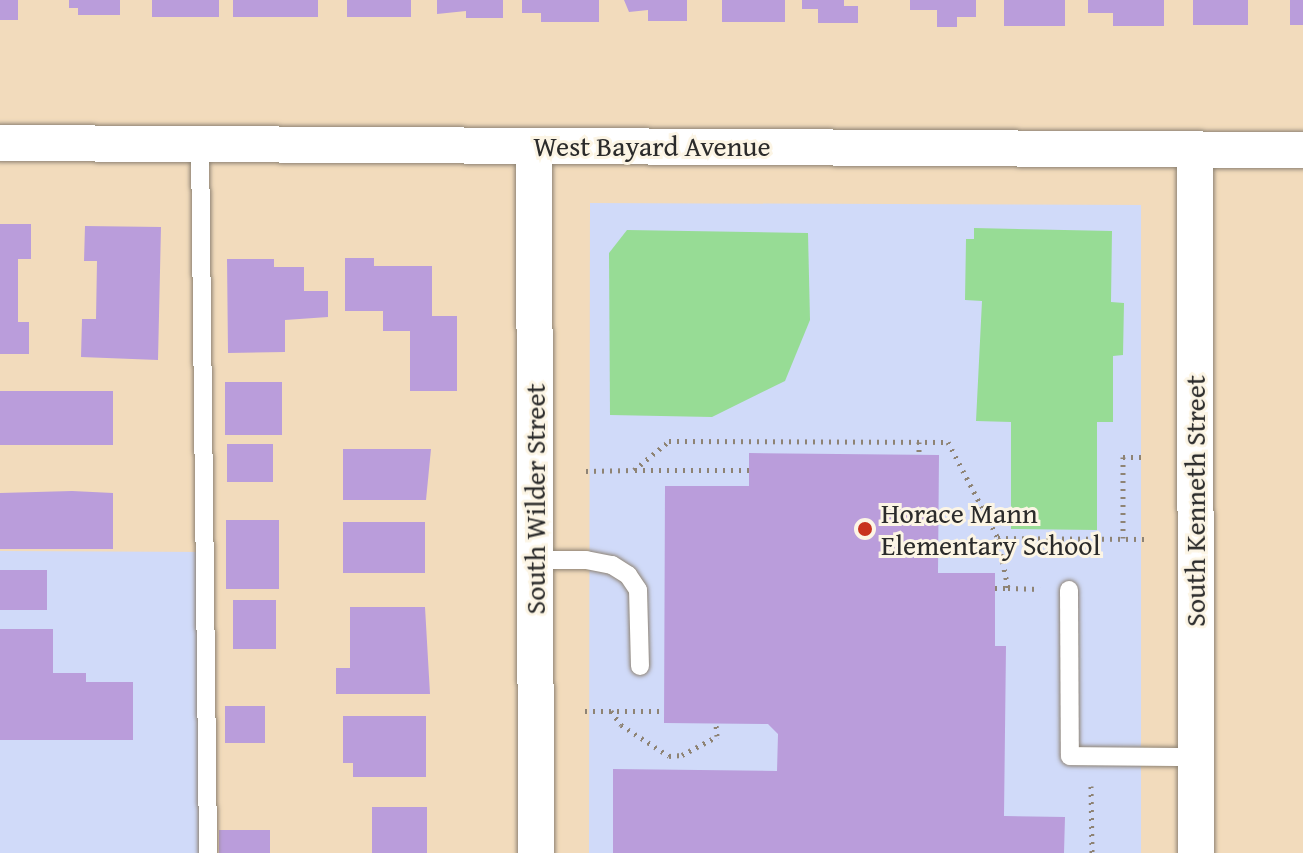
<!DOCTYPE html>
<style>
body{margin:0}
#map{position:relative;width:1303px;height:853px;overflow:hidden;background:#f2dbbc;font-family:"Gentium Book Plus",serif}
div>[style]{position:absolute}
.built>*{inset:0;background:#d0daf9}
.green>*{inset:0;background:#97dc95}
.building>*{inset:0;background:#ba9ddb}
.path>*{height:5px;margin-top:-2.5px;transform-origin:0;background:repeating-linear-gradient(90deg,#8e8374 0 2px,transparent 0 8px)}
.roads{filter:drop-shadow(0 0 2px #8e8374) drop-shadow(0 0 2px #8e8374)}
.service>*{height:18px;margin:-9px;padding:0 9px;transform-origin:9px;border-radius:9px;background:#fff}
.minor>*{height:36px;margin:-18px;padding:0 18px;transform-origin:18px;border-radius:18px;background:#fff}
.dots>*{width:22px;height:22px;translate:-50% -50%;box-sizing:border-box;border:4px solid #fcf5e5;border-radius:50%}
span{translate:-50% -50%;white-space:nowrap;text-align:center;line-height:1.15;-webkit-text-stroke:6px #fcf5e5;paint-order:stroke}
.street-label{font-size:28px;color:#2b2b2b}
.poi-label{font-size:28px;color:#2b2b2b}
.left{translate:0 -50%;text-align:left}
</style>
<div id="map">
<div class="built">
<i style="clip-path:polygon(590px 203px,1141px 205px,1141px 853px,589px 853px)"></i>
<i style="clip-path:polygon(0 551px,210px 552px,215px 853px,0 853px)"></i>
</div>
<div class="green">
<i style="clip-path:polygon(974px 228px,1112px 231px,1111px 302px,1124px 303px,1123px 355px,1113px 356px,1113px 422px,1097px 422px,1097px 530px,1011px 529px,1011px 422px,976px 421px,982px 301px,965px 300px,966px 239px,974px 239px)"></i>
<i style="clip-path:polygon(627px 230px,808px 233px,810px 320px,785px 381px,712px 417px,610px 415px,609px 253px)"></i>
</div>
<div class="building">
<i style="clip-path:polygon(0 0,18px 0,18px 20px,0 20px)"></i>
<i style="clip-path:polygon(69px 0,120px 0,120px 15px,78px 15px,78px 8px,69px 8px)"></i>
<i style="clip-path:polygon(152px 0,219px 0,219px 17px,152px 17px)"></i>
<i style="clip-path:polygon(233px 0,318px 0,318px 17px,233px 17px)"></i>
<i style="clip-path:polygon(347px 0,411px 0,411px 17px,347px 17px)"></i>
<i style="clip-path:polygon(437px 0,503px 0,503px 18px,466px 18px,466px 11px,437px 14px)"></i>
<i style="clip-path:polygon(522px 0,599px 0,599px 22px,541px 22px,541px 13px,522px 13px)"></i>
<i style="clip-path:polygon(624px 0,687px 0,687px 21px,648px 21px,648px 10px,629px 12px)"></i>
<i style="clip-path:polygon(722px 0,785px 0,785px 22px,722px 22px)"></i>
<i style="clip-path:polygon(802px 0,844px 0,844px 6px,858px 6px,858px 23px,818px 23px,818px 9px,802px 9px)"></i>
<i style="clip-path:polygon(910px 0,976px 0,976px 17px,957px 17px,957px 27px,937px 27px,937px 10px,910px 10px)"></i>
<i style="clip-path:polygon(1004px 0,1065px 0,1065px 26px,1004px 26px)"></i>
<i style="clip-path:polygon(1088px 0,1164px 0,1164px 26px,1113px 26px,1113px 13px,1088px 13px)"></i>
<i style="clip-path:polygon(1193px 0,1248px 0,1248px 25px,1193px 25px)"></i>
<i style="clip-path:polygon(1290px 0,1303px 0,1303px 25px,1290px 25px)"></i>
<i style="clip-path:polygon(0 224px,31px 224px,31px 259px,18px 259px,18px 322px,29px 322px,29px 354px,0 354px)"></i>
<i style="clip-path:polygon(85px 226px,161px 227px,158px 360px,81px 357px,82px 319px,96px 319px,97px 261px,84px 261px)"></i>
<i style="clip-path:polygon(345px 258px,374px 258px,374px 266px,432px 266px,432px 316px,457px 316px,457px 391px,410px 391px,410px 331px,383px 331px,383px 311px,345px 311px)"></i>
<i style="clip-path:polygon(227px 259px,274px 259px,274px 267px,304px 267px,304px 291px,328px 291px,328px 317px,285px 320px,285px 352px,228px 353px)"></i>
<i style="clip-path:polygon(225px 382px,282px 382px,282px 435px,225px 435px)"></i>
<i style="clip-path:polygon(0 391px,113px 391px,113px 445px,0 445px)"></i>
<i style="clip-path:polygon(227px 444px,273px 444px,273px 482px,227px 482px)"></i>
<i style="clip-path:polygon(343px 449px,431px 449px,426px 500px,343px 500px)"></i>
<i style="clip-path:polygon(749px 453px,939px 455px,938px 573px,995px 573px,995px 646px,1006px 646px,1004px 816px,1065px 817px,1064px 853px,613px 853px,613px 769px,777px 771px,778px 734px,768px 724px,664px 723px,665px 486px,749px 486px)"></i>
<i style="clip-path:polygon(72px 491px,113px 493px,113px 549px,0 549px,0 493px)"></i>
<i style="clip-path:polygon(226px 520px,279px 520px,279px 589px,226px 589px)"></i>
<i style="clip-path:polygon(343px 522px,425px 522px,425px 573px,343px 573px)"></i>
<i style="clip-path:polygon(0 570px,47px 570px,47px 610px,0 610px)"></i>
<i style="clip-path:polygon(233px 600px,276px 600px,276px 649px,233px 649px)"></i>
<i style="clip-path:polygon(350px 607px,425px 607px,430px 694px,336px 694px,336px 668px,350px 668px)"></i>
<i style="clip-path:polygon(0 629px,53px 629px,53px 673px,86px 673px,86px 682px,133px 682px,133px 740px,0 740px)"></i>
<i style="clip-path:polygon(225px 706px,265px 706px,265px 743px,225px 743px)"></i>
<i style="clip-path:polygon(343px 716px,426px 716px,426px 777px,353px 777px,353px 763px,343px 763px)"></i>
<i style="clip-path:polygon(372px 807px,427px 807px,427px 853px,372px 853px)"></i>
<i style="clip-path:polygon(219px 830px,270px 830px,270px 853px,219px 853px)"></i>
</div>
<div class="path">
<i style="left:919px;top:442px;width:13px;rotate:90deg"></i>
<i style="left:635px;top:470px;width:114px"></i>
<i style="left:586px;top:471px;width:48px;rotate:-1.2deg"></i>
<i style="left:634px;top:470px;width:45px;rotate:-39.6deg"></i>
<i style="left:669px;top:441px;width:279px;rotate:0.2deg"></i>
<i style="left:948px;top:442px;width:108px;rotate:62.5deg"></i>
<i style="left:998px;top:538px;width:147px;rotate:0.4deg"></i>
<i style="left:998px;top:538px;width:51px;rotate:78.7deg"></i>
<i style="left:1008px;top:588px;width:32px;rotate:2deg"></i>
<i style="left:1123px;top:538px;width:81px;rotate:-90deg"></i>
<i style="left:1123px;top:457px;width:22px"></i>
<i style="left:995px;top:588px;width:13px"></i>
<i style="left:585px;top:711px;width:80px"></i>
<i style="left:611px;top:711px;width:17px;rotate:54deg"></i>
<i style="left:621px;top:725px;width:57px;rotate:32.9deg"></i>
<i style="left:669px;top:756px;width:13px;rotate:-4deg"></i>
<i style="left:682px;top:755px;width:40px;rotate:-28deg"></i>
<i style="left:717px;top:736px;width:12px;rotate:-95deg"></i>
<i style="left:1091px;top:786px;width:67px;rotate:89.1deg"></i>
</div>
<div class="roads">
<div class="service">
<i style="left:200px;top:144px;width:709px;rotate:89.35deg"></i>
<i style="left:535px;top:560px;width:51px"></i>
<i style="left:586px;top:560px;width:26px;rotate:11deg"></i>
<i style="left:612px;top:565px;width:19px;rotate:32deg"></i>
<i style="left:628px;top:575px;width:18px;rotate:56deg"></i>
<i style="left:638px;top:590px;width:76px;rotate:88.5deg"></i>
<i style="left:1069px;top:590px;width:166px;rotate:89.7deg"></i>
<i style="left:1070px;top:756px;width:125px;rotate:0.5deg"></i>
</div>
<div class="minor">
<i style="left:0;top:143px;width:1303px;rotate:0.31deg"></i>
<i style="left:534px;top:146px;width:707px;rotate:89.84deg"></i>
<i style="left:1195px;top:150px;width:703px;rotate:89.92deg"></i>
</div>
</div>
<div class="dots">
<i style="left:865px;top:529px;background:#c8321e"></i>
</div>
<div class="street-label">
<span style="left:652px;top:146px">West Bayard Avenue</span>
<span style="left:535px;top:499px;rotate:-90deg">South Wilder Street</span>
<span style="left:1195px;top:501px;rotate:-90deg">South Kenneth Street</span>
</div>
<div class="poi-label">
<span class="left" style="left:881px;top:529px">Horace Mann<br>Elementary School</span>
</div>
</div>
